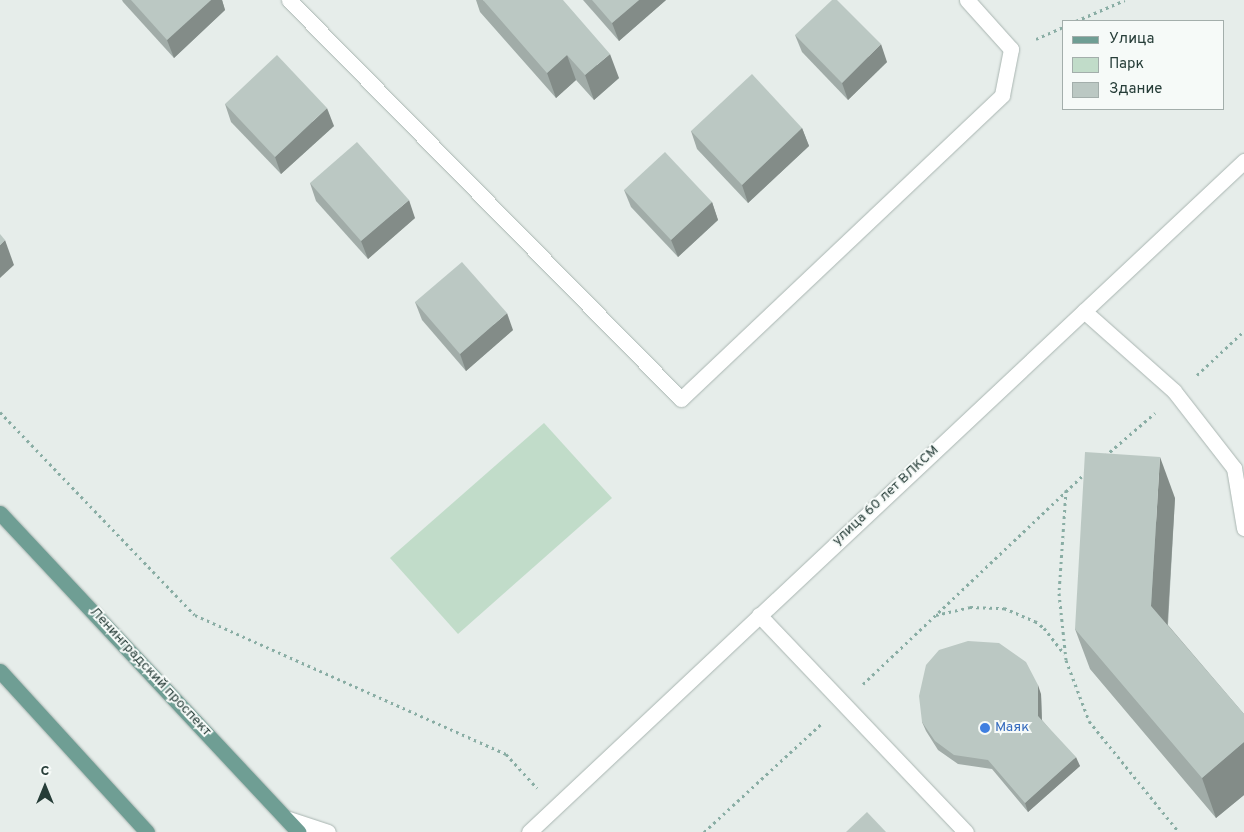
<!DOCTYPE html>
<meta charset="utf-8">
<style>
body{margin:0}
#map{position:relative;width:1244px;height:832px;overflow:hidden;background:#e6edea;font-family:Overpass,sans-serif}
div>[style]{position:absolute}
.green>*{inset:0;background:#c1dcc9}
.path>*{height:3px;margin-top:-1.5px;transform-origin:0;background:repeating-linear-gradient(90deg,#89ada4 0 2.5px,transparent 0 6.5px)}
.roads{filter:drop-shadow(0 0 1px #a9b5b1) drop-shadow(0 0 1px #a9b5b1)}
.minor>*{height:15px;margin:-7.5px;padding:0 7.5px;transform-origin:7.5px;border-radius:7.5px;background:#fff}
.major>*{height:15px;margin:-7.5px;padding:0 7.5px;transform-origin:7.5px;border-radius:7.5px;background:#6f9e94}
.wall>*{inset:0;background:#a1aca8}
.shaded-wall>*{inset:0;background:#838c88}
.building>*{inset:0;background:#bbc8c3}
.dots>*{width:14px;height:14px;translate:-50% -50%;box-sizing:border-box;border:2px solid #f6faf8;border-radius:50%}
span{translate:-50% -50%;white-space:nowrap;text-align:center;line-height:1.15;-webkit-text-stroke:4px #f6faf8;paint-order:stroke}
.street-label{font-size:14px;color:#263d38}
.shop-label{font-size:14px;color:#366cbe}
.left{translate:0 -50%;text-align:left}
.legend{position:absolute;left:1062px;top:20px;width:162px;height:90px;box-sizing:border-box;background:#f6faf8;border:1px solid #a3aeab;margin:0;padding:6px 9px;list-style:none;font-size:15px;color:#263d38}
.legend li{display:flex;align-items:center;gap:10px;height:25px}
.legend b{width:25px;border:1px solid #a3aeab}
.north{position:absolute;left:20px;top:762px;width:50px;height:50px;-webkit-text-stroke:4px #f6faf8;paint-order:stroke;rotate:0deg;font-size:14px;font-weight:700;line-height:20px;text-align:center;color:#263d38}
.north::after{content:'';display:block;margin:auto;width:18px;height:22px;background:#263d38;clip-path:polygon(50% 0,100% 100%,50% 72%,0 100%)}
</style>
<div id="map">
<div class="green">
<i style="clip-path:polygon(544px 423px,612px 498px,458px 634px,390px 558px)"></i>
</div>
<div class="path">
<i style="left:1076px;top:21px;width:53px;rotate:-23.2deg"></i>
<i style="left:1036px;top:39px;width:30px;rotate:-24deg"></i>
<i style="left:1197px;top:375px;width:64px;rotate:-43.1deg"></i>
<i style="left:0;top:412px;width:281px;rotate:46.2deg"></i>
<i style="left:195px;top:615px;width:341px;rotate:24.1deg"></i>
<i style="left:506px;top:754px;width:46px;rotate:47.6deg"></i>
<i style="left:1105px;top:456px;width:66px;rotate:-40.7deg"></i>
<i style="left:1066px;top:490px;width:103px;rotate:93.9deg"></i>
<i style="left:1059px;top:593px;width:67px;rotate:84deg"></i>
<i style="left:1066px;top:660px;width:65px;rotate:69.3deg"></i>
<i style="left:1089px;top:721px;width:143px;rotate:51deg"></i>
<i style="left:936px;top:615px;width:35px;rotate:-13deg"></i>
<i style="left:970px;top:607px;width:34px;rotate:2deg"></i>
<i style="left:1004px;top:608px;width:34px;rotate:23deg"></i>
<i style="left:1035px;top:621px;width:11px;rotate:38deg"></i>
<i style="left:1044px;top:628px;width:33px;rotate:52deg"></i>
<i style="left:863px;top:684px;width:306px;rotate:-43.5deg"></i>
<i style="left:704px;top:832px;width:161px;rotate:-42.7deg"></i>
</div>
<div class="roads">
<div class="minor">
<i style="left:289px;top:0;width:559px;rotate:45.51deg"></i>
<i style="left:681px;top:399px;width:442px;rotate:-43.4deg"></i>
<i style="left:1002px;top:95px;width:47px;rotate:-78.9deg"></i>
<i style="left:1011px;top:49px;width:66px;rotate:-131.9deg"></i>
<i style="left:1084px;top:311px;width:120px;rotate:41.6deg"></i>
<i style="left:1174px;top:391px;width:98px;rotate:52.1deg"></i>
<i style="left:1234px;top:468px;width:61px;rotate:80.5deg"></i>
<i style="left:759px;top:615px;width:300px;rotate:46.4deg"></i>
<i style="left:286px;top:818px;width:44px;rotate:18.4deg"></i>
<i style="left:529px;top:832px;width:981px;rotate:-43.18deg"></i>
</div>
<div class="major">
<i style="left:0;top:513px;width:437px;rotate:46.9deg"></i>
<i style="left:0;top:671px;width:218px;rotate:47.6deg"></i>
</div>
</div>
<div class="wall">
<i style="clip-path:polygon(122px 0,222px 0,225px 10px,174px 58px,123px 2px)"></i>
<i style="clip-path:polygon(476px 0,483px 0,619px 78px,594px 100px,576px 80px,556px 98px,480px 12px)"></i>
<i style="clip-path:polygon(583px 0,666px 0,619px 41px)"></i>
<i style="clip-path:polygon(795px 35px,887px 62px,848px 100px,802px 52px)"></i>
<i style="clip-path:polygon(225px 104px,334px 126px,281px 174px,231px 122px)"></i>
<i style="clip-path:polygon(802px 128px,809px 146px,748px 203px,697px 149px,691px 131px)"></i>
<i style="clip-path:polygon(310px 183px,415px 218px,368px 259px,316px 201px)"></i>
<i style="clip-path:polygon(624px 190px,712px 202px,718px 220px,678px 257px,631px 207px)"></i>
<i style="clip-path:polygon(415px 302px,513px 330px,466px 371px,422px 320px)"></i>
<i style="clip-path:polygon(1175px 498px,1168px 625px,1244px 714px,1244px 795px,1216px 818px,1090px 669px,1075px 629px)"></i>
<i style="clip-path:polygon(1041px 694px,1042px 720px,1080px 766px,1028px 812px,992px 769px,958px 764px,938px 750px,926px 731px,922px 722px)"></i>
</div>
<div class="shaded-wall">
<i style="clip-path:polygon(211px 0,222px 0,225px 10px,174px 58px,167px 40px)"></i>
<i style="clip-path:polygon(639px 0,666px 0,619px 41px,612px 23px)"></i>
<i style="clip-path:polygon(881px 44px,887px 62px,848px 100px,842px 83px)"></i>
<i style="clip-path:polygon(610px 54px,619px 78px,594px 100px,585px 75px)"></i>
<i style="clip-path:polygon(567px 55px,576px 80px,556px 98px,547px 73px)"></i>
<i style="clip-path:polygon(327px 108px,334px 126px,281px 174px,275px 157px)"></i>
<i style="clip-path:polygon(802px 128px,809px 146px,748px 203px,742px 185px)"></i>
<i style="clip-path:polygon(409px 200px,415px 218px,368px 259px,361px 241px)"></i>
<i style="clip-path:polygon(712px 202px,718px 220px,678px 257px,671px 240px)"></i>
<i style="clip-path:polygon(5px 240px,14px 265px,0 278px,0 245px)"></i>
<i style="clip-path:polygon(507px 313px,513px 330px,466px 371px,460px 354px)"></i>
<i style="clip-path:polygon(1160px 457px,1175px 498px,1166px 647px,1151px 606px)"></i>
<i style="clip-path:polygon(1038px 685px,1041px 694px,1042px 726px,1038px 716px)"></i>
<i style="clip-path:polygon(1244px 742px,1244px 795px,1216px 818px,1202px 778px)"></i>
<i style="clip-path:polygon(1076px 757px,1080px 766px,1028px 812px,1025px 803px)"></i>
</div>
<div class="building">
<i style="clip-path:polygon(131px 0,211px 0,167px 40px)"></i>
<i style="clip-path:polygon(483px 0,563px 0,610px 54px,585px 75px,567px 55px,547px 73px)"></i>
<i style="clip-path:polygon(592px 0,639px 0,612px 23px)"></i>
<i style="clip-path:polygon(832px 0,837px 0,881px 44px,842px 83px,795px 35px)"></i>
<i style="clip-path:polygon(277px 55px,327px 108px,275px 157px,225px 104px)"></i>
<i style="clip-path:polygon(752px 74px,802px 128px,742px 185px,691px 131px)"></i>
<i style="clip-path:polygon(357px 142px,409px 200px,361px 241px,310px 183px)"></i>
<i style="clip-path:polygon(665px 152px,712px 202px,671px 240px,624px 190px)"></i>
<i style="clip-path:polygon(0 234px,5px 240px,0 245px)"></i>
<i style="clip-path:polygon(462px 262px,507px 313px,460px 354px,415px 302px)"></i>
<i style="clip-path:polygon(1085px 452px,1160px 457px,1151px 606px,1244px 714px,1244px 742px,1202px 778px,1075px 629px)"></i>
<i style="clip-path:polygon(968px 641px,999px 643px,1026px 662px,1038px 685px,1038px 716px,1076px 757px,1025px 803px,988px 760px,954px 755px,935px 741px,922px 722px,919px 696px,926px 665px,939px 650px)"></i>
<i style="clip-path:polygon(867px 812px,886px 832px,846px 832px)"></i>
</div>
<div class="dots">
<i style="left:985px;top:728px;background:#3f7fe0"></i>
</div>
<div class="street-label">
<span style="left:886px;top:496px;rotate:-43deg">улица 60 лет ВЛКСМ</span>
<span style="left:150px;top:672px;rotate:47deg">Ленинградский проспект</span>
</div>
<div class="shop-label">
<span class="left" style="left:995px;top:728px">Маяк</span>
</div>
<ul class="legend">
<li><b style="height:6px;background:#6f9e94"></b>Улица</li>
<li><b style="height:14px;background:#c1dcc9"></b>Парк</li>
<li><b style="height:14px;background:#bbc8c3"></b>Здание</li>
</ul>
<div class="north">С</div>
</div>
